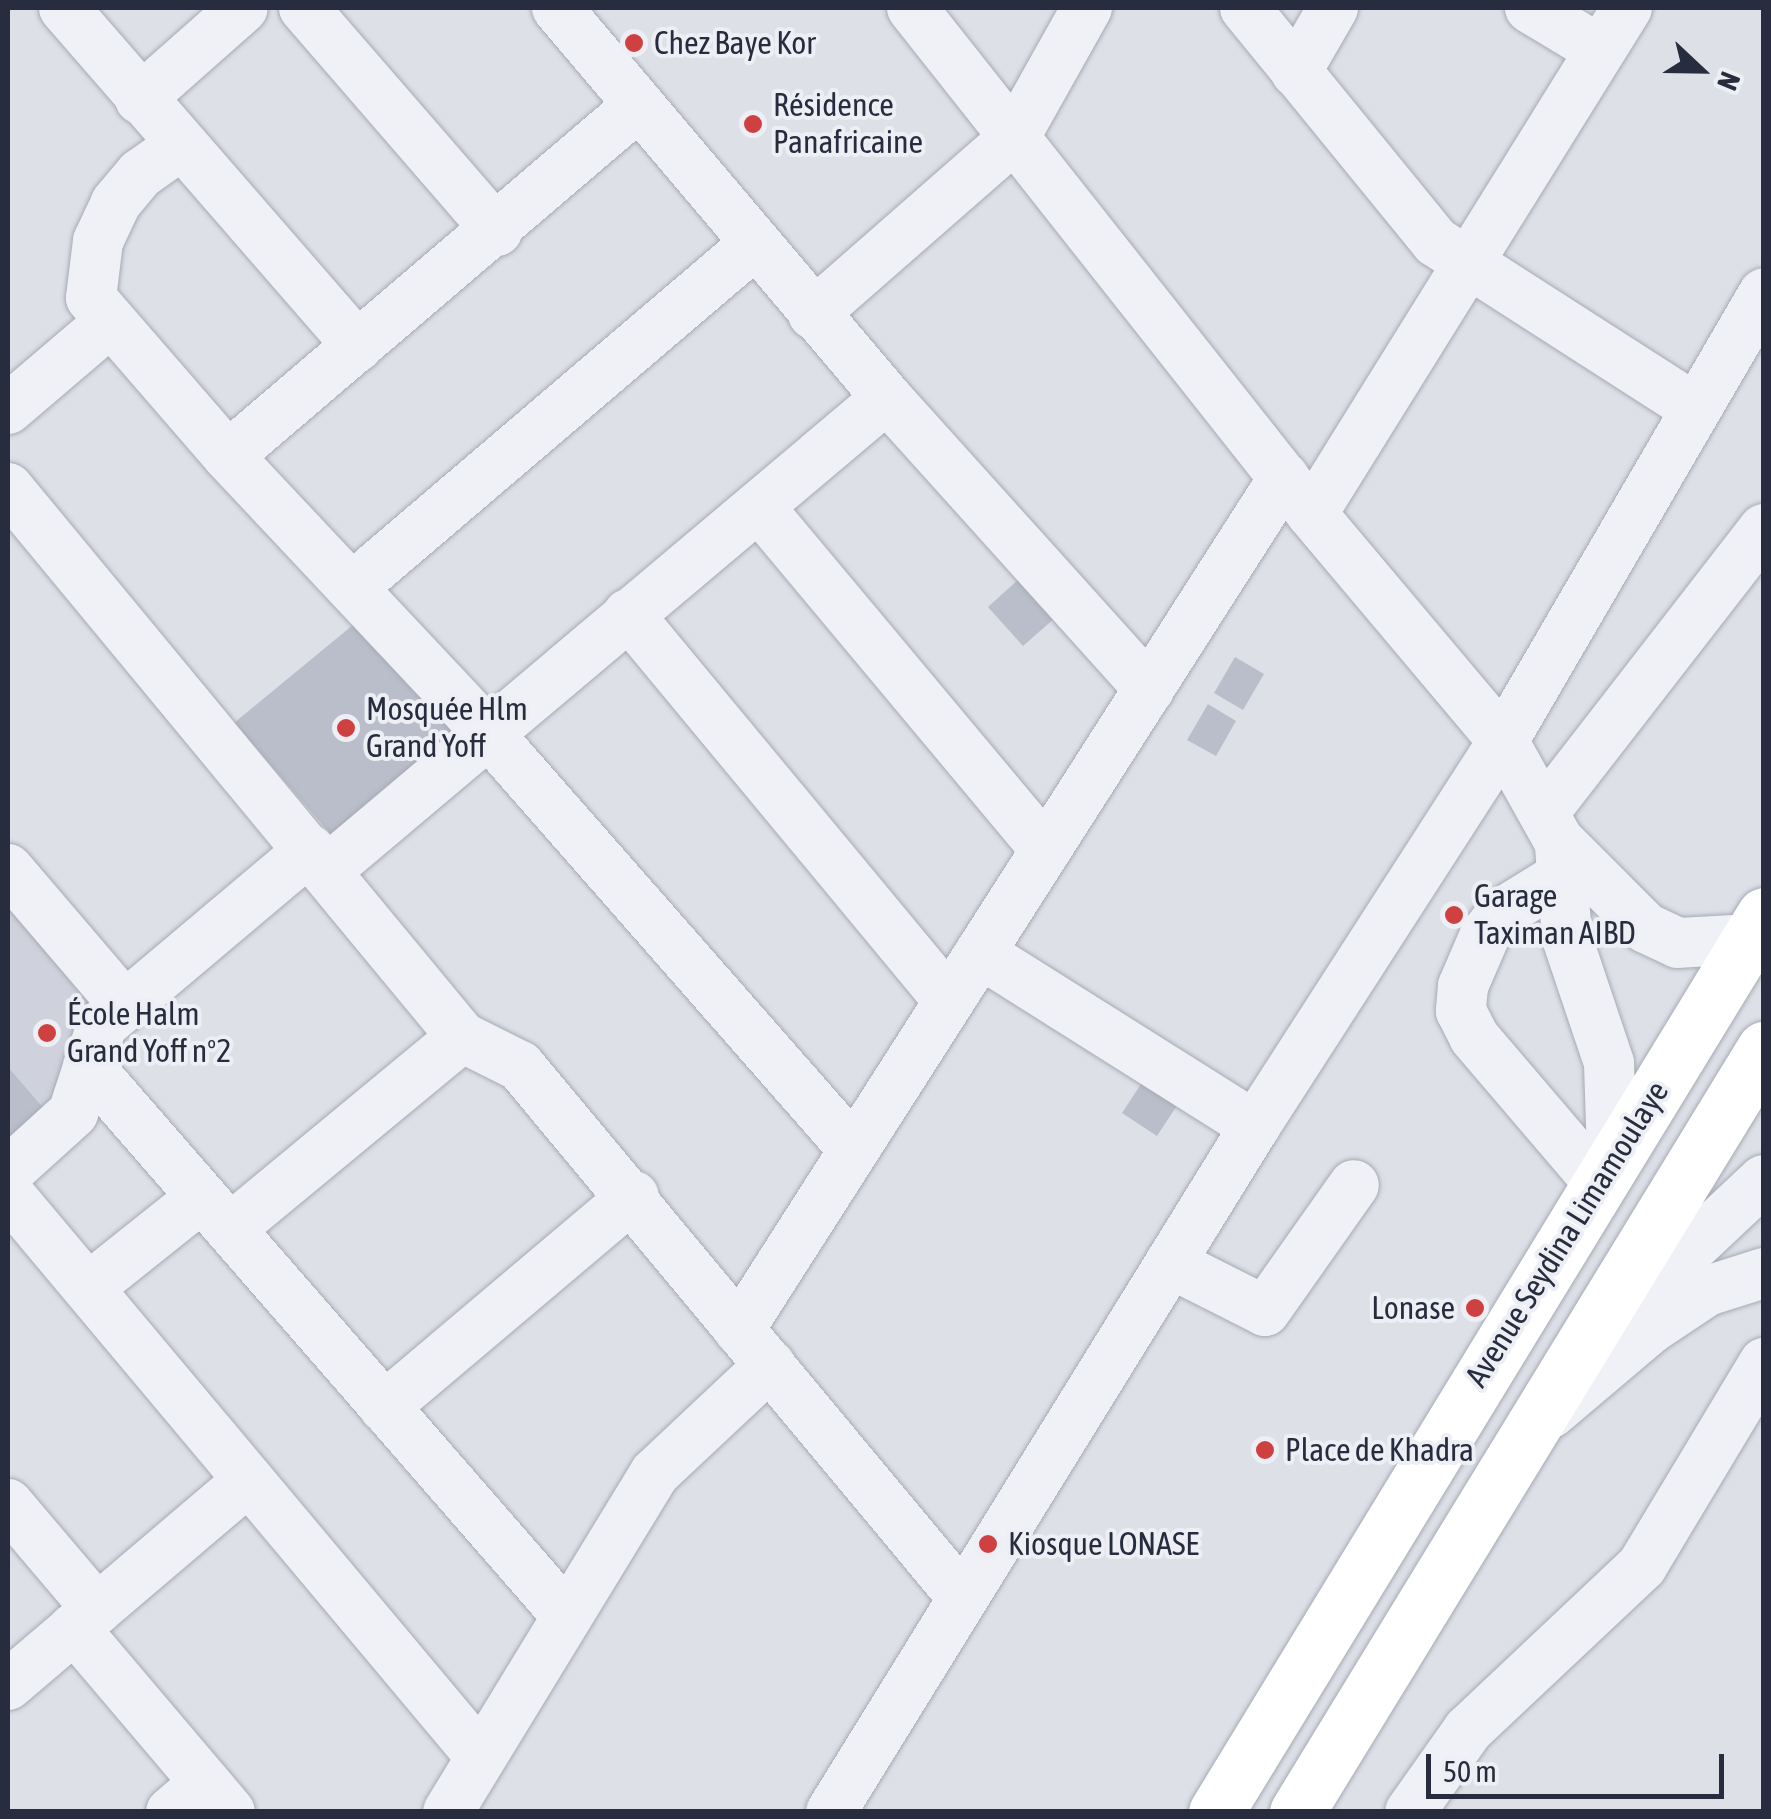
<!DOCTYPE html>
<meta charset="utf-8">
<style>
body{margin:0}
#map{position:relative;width:1771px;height:1819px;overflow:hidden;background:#dde0e7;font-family:"Asap Condensed",sans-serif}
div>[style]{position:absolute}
.built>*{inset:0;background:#cfd2dc}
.building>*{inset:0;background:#babeca}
.roads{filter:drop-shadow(0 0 2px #a6aab4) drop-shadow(0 0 2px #a6aab4)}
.minor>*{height:50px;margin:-25px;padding:0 25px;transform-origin:25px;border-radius:25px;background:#f0f1f6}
.highway>*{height:55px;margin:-27.5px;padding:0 27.5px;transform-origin:27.5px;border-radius:27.5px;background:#fff}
.dots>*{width:28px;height:28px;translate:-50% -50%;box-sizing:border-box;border:5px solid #edeff5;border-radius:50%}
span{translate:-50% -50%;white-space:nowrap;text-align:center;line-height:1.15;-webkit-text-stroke:8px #edeff5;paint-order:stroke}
.poi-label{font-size:32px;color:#272c3e}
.left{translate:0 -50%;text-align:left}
.right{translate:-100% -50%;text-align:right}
.street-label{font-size:32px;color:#272c3e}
.frame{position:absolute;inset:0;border:10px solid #272c3e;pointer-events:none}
.north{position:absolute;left:1651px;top:20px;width:100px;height:100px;-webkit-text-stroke:8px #edeff5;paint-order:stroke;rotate:112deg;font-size:28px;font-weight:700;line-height:40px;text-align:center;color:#272c3e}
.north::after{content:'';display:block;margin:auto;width:35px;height:45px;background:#272c3e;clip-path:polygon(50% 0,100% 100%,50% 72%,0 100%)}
.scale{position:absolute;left:1426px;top:1754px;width:298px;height:45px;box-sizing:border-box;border:5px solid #272c3e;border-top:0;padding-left:12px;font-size:30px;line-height:35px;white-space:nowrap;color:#272c3e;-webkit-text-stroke:8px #edeff5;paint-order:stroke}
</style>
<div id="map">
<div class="built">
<i style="clip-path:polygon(8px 885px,110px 1005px,73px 1085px,8px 1161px)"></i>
</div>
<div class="building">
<i style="clip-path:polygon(1021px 577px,1056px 617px,1023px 646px,988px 607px)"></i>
<i style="clip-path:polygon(359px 620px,458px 733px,335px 839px,234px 723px)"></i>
<i style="clip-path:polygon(1235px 657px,1264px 674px,1243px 710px,1214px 693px)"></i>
<i style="clip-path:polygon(1208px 704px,1236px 721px,1216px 756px,1187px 740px)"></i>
<i style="clip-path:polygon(8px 1067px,45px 1110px,12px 1139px,8px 1134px)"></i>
<i style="clip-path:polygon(1143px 1081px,1178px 1104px,1157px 1136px,1122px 1113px)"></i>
</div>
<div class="roads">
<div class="minor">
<i style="left:64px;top:8px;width:448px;rotate:49deg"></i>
<i style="left:304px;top:8px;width:295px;rotate:49.1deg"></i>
<i style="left:557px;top:8px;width:511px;rotate:49.76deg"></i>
<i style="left:887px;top:398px;width:392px;rotate:48deg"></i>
<i style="left:912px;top:8px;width:645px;rotate:51.67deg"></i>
<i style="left:1312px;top:514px;width:297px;rotate:49.9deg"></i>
<i style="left:1503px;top:741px;width:115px;rotate:60.8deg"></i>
<i style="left:1559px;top:841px;width:123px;rotate:45deg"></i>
<i style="left:1646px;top:928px;width:35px;rotate:25deg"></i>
<i style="left:1678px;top:943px;width:71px;rotate:-3.2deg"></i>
<i style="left:1245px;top:8px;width:302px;rotate:50.8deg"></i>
<i style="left:1436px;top:242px;width:305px;rotate:32.7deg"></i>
<i style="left:1530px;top:8px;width:82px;rotate:31deg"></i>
<i style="left:1296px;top:72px;width:74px;rotate:-60deg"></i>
<i style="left:140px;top:99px;width:137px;rotate:-41.5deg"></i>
<i style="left:181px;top:145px;width:50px;rotate:144.7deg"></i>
<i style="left:140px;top:174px;width:38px;rotate:130deg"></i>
<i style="left:116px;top:203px;width:42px;rotate:115.3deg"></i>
<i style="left:98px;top:241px;width:57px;rotate:97deg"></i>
<i style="left:91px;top:298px;width:209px;rotate:49.1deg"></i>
<i style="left:228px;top:456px;width:378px;rotate:46.8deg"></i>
<i style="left:487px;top:732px;width:556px;rotate:48.72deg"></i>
<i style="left:813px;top:314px;width:267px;rotate:-41.2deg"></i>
<i style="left:1014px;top:138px;width:149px;rotate:-60.7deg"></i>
<i style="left:8px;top:409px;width:134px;rotate:-40.5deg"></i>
<i style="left:228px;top:456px;width:540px;rotate:-40.5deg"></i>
<i style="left:8px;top:488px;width:712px;rotate:50.41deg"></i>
<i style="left:462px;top:1037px;width:65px;rotate:26.6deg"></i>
<i style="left:520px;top:1066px;width:692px;rotate:50.22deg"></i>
<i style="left:759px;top:507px;width:447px;rotate:50.1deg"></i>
<i style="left:1312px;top:514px;width:596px;rotate:-58.1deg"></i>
<i style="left:355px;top:585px;width:527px;rotate:-40.46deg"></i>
<i style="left:628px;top:614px;width:503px;rotate:50.33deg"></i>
<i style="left:1545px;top:811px;width:357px;rotate:-52.2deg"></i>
<i style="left:1560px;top:846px;width:92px;rotate:85.6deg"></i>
<i style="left:1567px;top:938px;width:132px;rotate:71.4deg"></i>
<i style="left:1609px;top:1063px;width:96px;rotate:88.2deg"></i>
<i style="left:8px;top:869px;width:180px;rotate:49.5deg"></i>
<i style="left:328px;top:869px;width:731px;rotate:-40.12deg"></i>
<i style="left:1562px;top:876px;width:70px;rotate:148.3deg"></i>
<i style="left:1502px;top:913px;width:28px;rotate:128deg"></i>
<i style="left:1485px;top:935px;width:56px;rotate:113.3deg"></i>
<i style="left:1463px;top:986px;width:25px;rotate:95deg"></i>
<i style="left:1461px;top:1011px;width:29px;rotate:63deg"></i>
<i style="left:1474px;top:1037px;width:189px;rotate:49.5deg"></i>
<i style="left:980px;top:953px;width:325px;rotate:32.2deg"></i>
<i style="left:88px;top:1066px;width:729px;rotate:48.95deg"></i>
<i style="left:8px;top:1172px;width:88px;rotate:-42.2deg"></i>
<i style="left:73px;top:1113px;width:93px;rotate:-71.8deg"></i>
<i style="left:102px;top:1025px;width:272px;rotate:-40.1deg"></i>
<i style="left:8px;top:1193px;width:736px;rotate:50.02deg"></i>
<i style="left:230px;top:1229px;width:301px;rotate:-39.6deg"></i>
<i style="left:1170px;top:1263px;width:106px;rotate:26.8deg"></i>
<i style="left:1265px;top:1311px;width:154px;rotate:-54.8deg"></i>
<i style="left:88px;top:1288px;width:146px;rotate:-38.6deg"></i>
<i style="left:739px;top:1330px;width:1012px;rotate:-57.42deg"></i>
<i style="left:1604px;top:1330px;width:219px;rotate:-43.2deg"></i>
<i style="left:384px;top:1407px;width:327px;rotate:-40.2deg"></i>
<i style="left:1551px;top:1413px;width:130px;rotate:-40.3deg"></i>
<i style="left:1650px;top:1329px;width:69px;rotate:-33.7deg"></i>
<i style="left:1707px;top:1291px;width:60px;rotate:-17.5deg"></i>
<i style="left:8px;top:1504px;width:138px;rotate:49.7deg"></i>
<i style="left:74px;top:1628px;width:241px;rotate:49.7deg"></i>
<i style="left:8px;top:1685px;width:316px;rotate:-40.4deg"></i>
<i style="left:171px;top:1812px;width:45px;rotate:-40.5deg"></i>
<i style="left:448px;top:1812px;width:397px;rotate:-58.6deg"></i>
<i style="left:655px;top:1473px;width:158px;rotate:-43.2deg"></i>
<i style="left:831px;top:1812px;width:806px;rotate:-58.28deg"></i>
<i style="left:1255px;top:1126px;width:458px;rotate:-57.2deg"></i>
<i style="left:1503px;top:741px;width:518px;rotate:-59.78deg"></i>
<i style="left:1410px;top:1812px;width:100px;rotate:-54.7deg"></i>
<i style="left:1468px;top:1730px;width:239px;rotate:-43.3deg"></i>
<i style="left:1642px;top:1566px;width:237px;rotate:-59deg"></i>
</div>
<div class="highway">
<i style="left:1216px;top:1812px;width:1051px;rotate:-58.58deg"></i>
<i style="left:1297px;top:1812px;width:895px;rotate:-58.53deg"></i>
</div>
</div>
<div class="dots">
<i style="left:634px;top:43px;background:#ce4140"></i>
<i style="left:753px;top:124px;background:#ce4140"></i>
<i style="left:346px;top:728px;background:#ce4140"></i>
<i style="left:1454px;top:915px;background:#ce4140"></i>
<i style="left:47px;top:1033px;background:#ce4140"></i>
<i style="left:1475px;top:1308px;background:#ce4140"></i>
<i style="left:1265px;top:1450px;background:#ce4140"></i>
<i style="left:988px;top:1544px;background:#ce4140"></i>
</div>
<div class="poi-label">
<span class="left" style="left:654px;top:43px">Chez Baye Kor</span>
<span class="left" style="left:773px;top:124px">Résidence<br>Panafricaine</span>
<span class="left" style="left:366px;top:728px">Mosquée Hlm<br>Grand Yoff</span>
<span class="left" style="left:1474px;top:915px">Garage<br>Taximan AIBD</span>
<span class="left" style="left:67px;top:1033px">École Halm<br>Grand Yoff n°2</span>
<span class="right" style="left:1455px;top:1308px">Lonase</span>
<span class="left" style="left:1285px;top:1450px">Place de Khadra</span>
<span class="left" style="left:1008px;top:1544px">Kiosque LONASE</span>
</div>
<div class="street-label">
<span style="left:1567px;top:1234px;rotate:-58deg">Avenue Seydina Limamoulaye</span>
</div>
<div class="frame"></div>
<div class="north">N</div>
<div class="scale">50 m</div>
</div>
